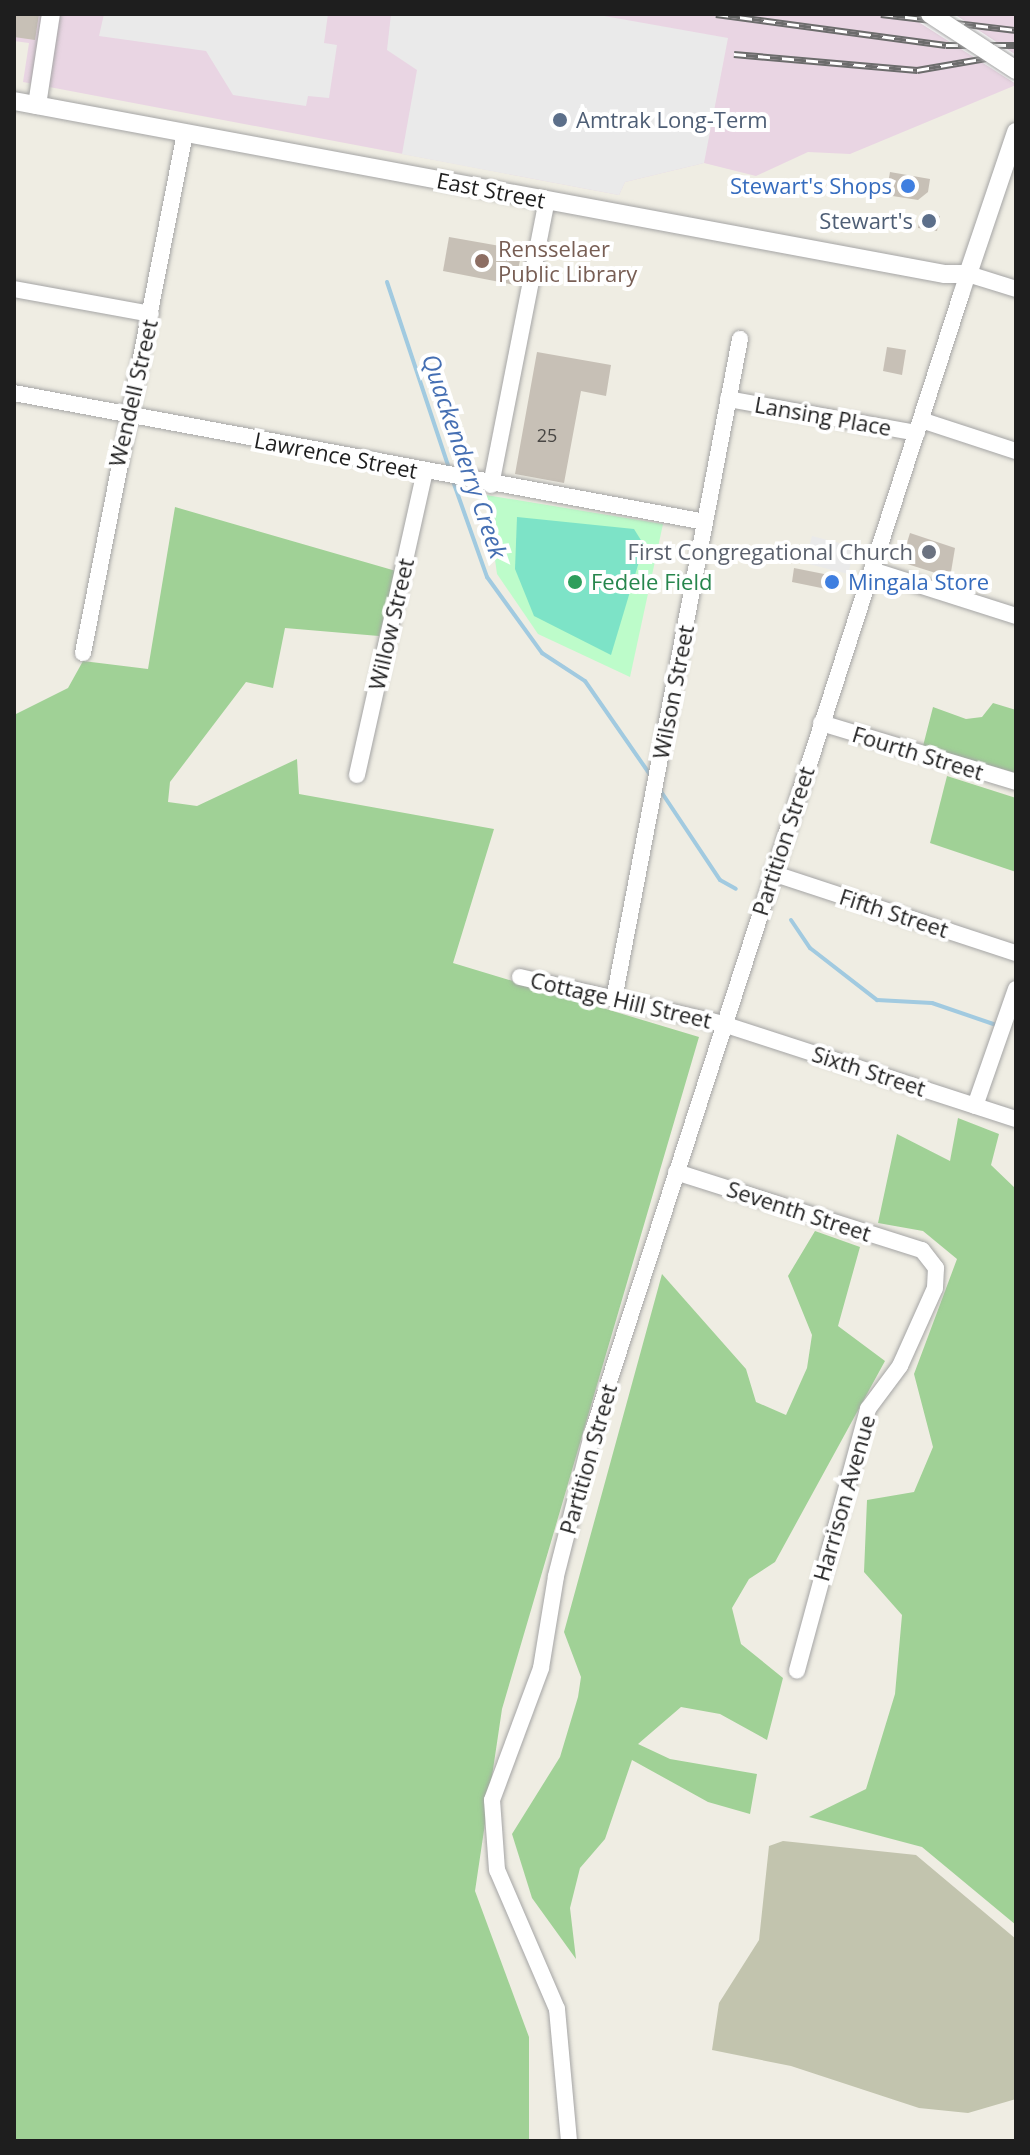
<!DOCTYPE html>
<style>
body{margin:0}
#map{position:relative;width:1030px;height:2155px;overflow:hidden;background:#efede3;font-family:"Open Sans",sans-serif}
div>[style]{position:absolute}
.industrial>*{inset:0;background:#e9d5e3}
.construction>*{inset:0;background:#c2c4ae}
.forest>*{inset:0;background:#a0d196}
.park>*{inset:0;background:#bdfcca}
.pitch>*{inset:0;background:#7de3c7}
.parking>*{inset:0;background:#eaeaea}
.pier>*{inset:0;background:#fff}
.stream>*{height:4px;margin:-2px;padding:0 2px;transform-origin:2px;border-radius:2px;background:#a1cae0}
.building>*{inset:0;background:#c7c0b6}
.roads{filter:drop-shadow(0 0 2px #a5a5a5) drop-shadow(0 0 2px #a5a5a5)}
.minor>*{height:16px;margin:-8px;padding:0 8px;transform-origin:8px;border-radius:8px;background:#fff}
.tertiary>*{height:18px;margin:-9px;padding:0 9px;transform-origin:9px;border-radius:9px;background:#fff}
.rail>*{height:7px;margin-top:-3.5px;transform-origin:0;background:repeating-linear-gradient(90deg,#fff 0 12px,#6c6c6c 0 24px);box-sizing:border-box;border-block:2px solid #6c6c6c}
.bridges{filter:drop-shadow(0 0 2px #a5a5a5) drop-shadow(0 0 2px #a5a5a5)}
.tertiary-bridge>*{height:18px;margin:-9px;padding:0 9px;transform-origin:9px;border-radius:9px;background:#fff}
.dots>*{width:22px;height:22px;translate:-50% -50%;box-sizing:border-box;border:4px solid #fff;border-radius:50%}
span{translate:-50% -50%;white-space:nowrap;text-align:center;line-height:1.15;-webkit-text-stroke:8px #fff;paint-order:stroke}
.number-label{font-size:18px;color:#484644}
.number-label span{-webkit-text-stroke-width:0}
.service-label{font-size:22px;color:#4e5e75}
.left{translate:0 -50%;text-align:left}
.right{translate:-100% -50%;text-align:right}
.shop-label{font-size:22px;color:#366cbe}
.street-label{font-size:22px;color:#1e1e1e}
.education-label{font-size:22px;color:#785e54}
.worship-label{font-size:22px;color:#5b616d}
.leisure-label{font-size:22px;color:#27864d}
.water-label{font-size:24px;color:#456fb3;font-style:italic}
.frame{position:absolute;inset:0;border:16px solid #1e1e1e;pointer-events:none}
</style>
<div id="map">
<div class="industrial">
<i style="clip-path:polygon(14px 14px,1016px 14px,1016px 85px,850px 154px,808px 152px,756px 176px,704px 163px,625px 182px,619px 195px,23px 82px,29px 43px,14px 41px)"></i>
</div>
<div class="construction">
<i style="clip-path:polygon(783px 1841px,916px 1855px,1016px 1939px,1016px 2099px,968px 2113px,919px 2108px,791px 2066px,712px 2050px,719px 2003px,759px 1940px,769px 1846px)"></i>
</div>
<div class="forest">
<i style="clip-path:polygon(175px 507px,396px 571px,379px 636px,285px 628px,273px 688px,246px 682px,170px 782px,168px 802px,197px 806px,297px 759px,299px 794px,494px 829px,453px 963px,699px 1037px,502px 1709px,475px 1891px,529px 2037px,529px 2141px,14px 2141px,14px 715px,68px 688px,83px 661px,148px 669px)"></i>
<i style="clip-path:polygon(993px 703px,1016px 710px,1016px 773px,923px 746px,933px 707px,966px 719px,982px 717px)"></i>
<i style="clip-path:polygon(947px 776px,1016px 798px,1016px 872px,930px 843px)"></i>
<i style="clip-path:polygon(958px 1118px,999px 1134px,991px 1165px,1016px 1189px,1016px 1925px,922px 1847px,809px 1817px,866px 1789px,895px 1694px,902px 1615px,864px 1572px,867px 1500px,914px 1492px,933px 1447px,914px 1374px,957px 1259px,923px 1231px,878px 1223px,897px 1134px,950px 1161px)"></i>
<i style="clip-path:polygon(815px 1231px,860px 1247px,838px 1326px,885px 1361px,775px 1562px,749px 1579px,732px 1608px,741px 1644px,783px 1678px,767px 1740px,720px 1714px,681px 1707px,638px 1744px,670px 1759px,757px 1774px,750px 1814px,708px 1802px,632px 1760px,605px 1839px,580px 1868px,570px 1908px,576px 1959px,532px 1898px,512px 1834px,560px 1757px,578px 1697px,581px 1677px,564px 1632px,662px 1274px,746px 1369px,756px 1402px,786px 1415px,807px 1368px,812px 1335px,788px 1276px)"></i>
</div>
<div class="park">
<i style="clip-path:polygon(486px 495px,663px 524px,630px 677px,538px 634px,497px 574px)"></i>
</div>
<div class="pitch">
<i style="clip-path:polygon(517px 517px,634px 529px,644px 545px,611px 655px,534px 616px,515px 569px)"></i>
</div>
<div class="parking">
<i style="clip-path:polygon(104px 14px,328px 14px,324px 43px,337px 45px,329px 98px,308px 96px,306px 106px,233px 95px,206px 51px,99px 36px)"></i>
<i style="clip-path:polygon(391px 14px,593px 14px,728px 38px,704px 163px,625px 182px,619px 195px,402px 154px,417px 70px,387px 50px)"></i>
<i style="clip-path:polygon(812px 536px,855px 547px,848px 574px,805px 563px)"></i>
</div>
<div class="pier">
<i style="clip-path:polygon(906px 14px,954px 14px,1016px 55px,1016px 84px)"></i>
</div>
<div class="stream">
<i style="left:387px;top:282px;width:196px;rotate:71.6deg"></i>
<i style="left:453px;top:481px;width:102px;rotate:70.5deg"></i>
<i style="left:487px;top:577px;width:94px;rotate:54.1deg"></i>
<i style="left:542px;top:653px;width:51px;rotate:33.1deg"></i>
<i style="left:585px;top:681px;width:116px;rotate:55.2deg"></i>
<i style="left:660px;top:790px;width:108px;rotate:56.3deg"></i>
<i style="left:720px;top:880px;width:18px;rotate:29deg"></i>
<i style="left:791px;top:920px;width:34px;rotate:56deg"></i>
<i style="left:810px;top:948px;width:85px;rotate:37.8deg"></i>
<i style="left:877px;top:1000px;width:55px;rotate:3.1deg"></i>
<i style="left:932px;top:1003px;width:71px;rotate:18.9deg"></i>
</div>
<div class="building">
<i style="clip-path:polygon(14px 14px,39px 14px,35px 40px,14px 37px)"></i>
<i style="clip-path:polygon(890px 172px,930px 179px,928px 192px,918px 200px,886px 195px)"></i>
<i style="clip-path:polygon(921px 213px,940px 216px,937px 231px,918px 228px)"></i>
<i style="clip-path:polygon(449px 237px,522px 250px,515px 285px,443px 271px)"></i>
<i style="clip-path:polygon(887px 347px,906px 350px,902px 375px,883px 371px)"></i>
<i style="clip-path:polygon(537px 352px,611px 365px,606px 396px,581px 391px,564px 483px,515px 474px)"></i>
<i style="clip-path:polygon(910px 533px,955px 548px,951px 572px,945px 576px,901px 562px)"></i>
<i style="clip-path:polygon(794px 568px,839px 577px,836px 591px,792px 582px)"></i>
</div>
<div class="roads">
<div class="minor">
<i style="left:14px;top:289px;width:139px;rotate:10.3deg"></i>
<i style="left:14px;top:393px;width:703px;rotate:10.57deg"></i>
<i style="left:728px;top:399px;width:192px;rotate:10.2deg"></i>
<i style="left:921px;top:420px;width:100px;rotate:18.1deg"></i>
<i style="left:491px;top:485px;width:290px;rotate:-78.9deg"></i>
<i style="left:872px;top:570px;width:151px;rotate:17.7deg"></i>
<i style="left:83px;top:653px;width:530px;rotate:-78.9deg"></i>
<i style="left:821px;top:723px;width:204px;rotate:16.8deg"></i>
<i style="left:357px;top:775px;width:311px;rotate:-77.4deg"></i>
<i style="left:772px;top:873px;width:257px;rotate:18.2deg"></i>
<i style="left:520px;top:977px;width:208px;rotate:13deg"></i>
<i style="left:723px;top:1024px;width:308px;rotate:18deg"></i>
<i style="left:614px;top:999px;width:672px;rotate:-79.19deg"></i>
<i style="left:975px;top:1106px;width:124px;rotate:-70.7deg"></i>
<i style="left:676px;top:1172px;width:258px;rotate:17.6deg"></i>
<i style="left:922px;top:1250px;width:23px;rotate:52deg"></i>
<i style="left:936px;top:1268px;width:20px;rotate:93deg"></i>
<i style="left:935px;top:1288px;width:85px;rotate:114.2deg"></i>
<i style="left:900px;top:1366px;width:54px;rotate:126.7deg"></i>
<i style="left:868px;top:1409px;width:271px;rotate:105.2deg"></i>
<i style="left:569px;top:2141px;width:133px;rotate:-95.2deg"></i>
<i style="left:557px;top:2009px;width:151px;rotate:-113.3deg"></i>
<i style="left:497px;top:1870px;width:70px;rotate:-94.1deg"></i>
<i style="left:492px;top:1800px;width:141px;rotate:-69.6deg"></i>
<i style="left:541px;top:1668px;width:93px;rotate:-80.7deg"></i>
<i style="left:556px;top:1576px;width:150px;rotate:-75.7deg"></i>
<i style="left:593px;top:1431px;width:1194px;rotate:-72.05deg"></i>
<i style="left:961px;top:295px;width:22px;rotate:-72deg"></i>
<i style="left:968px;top:274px;width:50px;rotate:17.4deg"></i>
</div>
<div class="tertiary">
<i style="left:14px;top:101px;width:947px;rotate:10.53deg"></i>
<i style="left:945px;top:274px;width:23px"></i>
<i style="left:968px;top:274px;width:150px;rotate:-71.3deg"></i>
<i style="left:37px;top:105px;width:92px;rotate:-81.3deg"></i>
</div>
</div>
<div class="rail">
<i style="left:716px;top:14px;width:232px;rotate:7.7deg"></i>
<i style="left:946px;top:45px;width:70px"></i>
<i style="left:881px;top:14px;width:136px;rotate:6.8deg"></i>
<i style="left:734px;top:54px;width:184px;rotate:5deg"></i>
<i style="left:917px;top:70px;width:88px;rotate:-9.8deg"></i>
</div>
<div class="bridges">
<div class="tertiary-bridge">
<i style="left:930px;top:14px;width:103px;rotate:33.1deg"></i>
</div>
</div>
<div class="dots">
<i style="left:560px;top:120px;background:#5c6f8a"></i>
<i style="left:908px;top:186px;background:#3f7fe0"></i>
<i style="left:929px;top:221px;background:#5c6f8a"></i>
<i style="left:482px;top:261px;background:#8d6e63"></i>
<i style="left:929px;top:552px;background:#6b7280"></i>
<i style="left:575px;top:582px;background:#2e9e5b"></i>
<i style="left:832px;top:582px;background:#3f7fe0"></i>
</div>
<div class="number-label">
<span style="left:547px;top:435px">25</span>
</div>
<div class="service-label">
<span class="left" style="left:576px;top:120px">Amtrak Long-Term</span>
<span class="right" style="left:913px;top:221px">Stewart's</span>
</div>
<div class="shop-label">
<span class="right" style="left:892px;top:186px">Stewart's Shops</span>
<span class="left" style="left:848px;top:582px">Mingala Store</span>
</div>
<div class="street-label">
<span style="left:491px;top:190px;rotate:11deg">East Street</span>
<span style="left:133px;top:393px;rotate:-77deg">Wendell Street</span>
<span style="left:823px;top:416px;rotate:10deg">Lansing Place</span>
<span style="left:336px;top:455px;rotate:11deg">Lawrence Street</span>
<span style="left:391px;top:624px;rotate:-77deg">Willow Street</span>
<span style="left:673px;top:692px;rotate:-79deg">Wilson Street</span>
<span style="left:918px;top:753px;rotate:17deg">Fourth Street</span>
<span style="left:783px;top:841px;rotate:-72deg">Partition Street</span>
<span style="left:894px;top:913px;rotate:18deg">Fifth Street</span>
<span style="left:621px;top:1000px;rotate:13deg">Cottage Hill Street</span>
<span style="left:869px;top:1071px;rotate:18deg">Sixth Street</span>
<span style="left:799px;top:1211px;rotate:18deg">Seventh Street</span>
<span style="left:588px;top:1459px;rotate:-74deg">Partition Street</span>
<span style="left:844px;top:1498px;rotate:-74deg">Harrison Avenue</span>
</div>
<div class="education-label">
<span class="left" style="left:498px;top:261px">Rensselaer<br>Public Library</span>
</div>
<div class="worship-label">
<span class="right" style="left:913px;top:552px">First Congregational Church</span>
</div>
<div class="leisure-label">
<span class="left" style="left:591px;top:582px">Fedele Field</span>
</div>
<div class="water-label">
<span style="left:465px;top:456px;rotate:71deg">Quackenderry Creek</span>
</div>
<div class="frame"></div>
</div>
